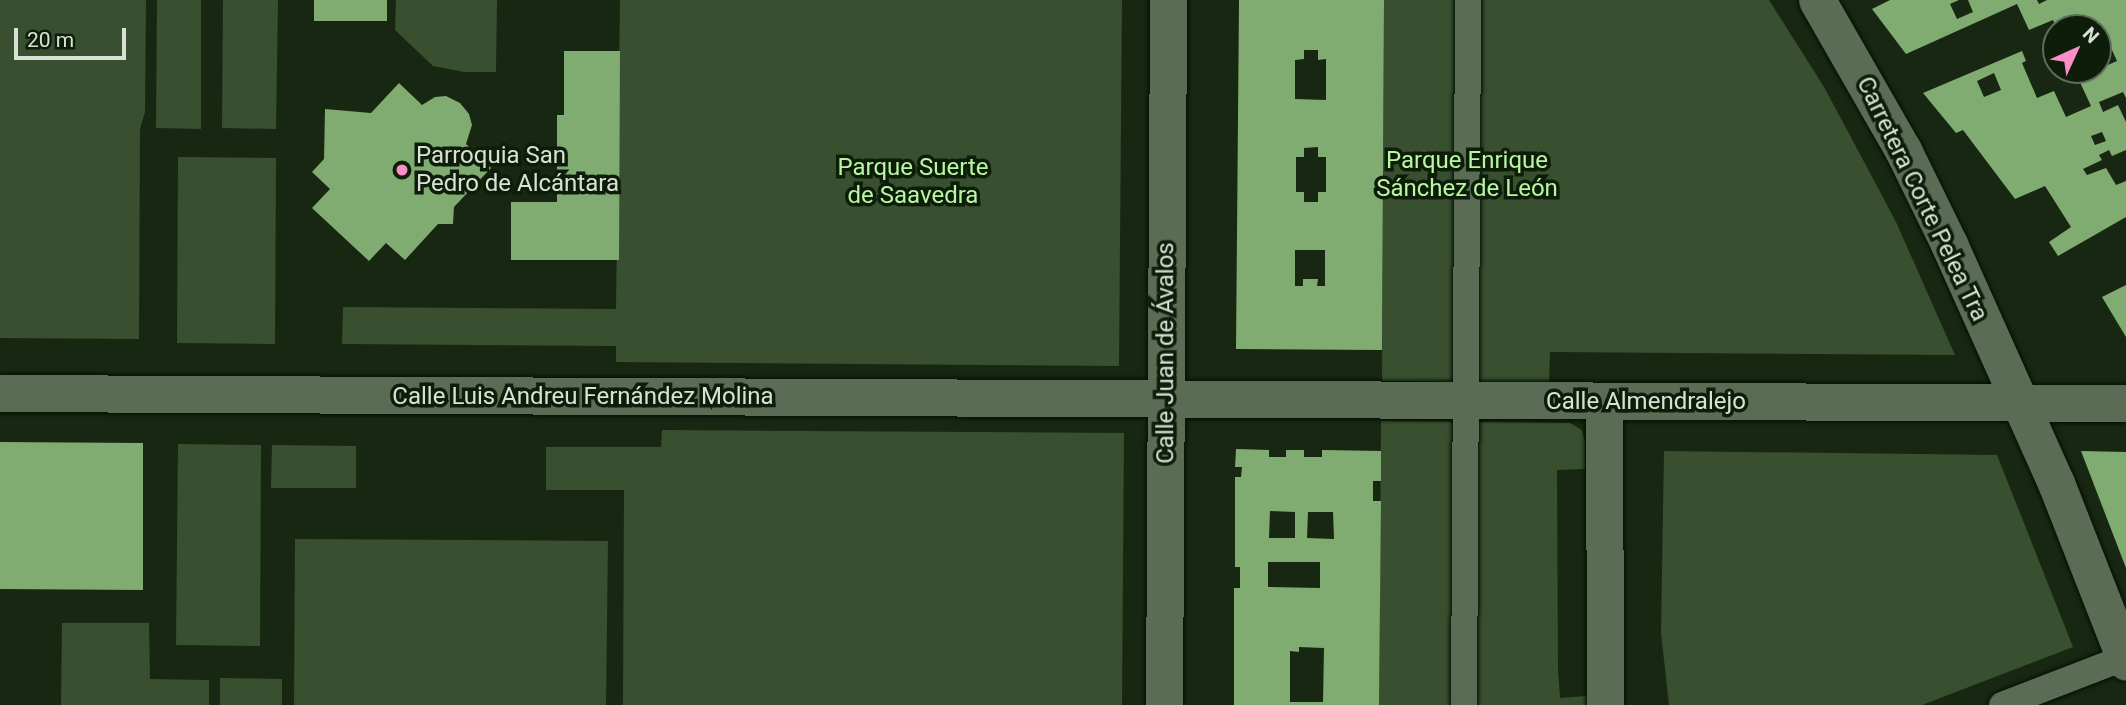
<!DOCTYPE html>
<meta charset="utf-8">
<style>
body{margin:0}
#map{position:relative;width:2126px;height:705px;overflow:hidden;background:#182712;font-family:Roboto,sans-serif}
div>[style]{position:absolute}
.green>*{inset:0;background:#38502f}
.building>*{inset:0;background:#80ab71}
.roads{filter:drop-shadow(0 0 2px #031001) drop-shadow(0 0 2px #031001)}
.pedestrian>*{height:26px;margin:-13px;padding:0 13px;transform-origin:13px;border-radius:13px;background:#5a6c54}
.minor>*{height:37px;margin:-18.5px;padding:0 18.5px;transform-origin:18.5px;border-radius:18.5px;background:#5a6c54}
.dots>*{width:19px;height:19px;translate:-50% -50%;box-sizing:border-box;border:4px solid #0e1d09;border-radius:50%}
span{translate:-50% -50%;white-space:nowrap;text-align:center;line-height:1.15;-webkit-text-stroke:7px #0e1d09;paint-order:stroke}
.poi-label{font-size:24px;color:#d7e2d4}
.left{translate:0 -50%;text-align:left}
.park-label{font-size:24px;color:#b9f6a3}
.street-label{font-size:24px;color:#d7e2d4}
.north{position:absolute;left:2042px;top:14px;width:70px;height:70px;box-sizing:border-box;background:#0e1d09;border:2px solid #5e6c5a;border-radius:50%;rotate:45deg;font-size:19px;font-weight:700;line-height:28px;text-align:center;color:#d7e2d4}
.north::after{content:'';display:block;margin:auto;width:24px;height:32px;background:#fa8fc8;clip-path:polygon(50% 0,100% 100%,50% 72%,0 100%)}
.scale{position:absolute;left:14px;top:28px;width:112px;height:32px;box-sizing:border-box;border:4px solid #d7e2d4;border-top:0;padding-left:9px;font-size:21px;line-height:24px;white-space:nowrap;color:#d7e2d4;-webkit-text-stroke:5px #0e1d09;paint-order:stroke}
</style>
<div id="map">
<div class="green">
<i style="clip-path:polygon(0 0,146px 0,145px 112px,140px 129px,139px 339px,0 338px)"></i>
<i style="clip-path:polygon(157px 0,201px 0,201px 129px,156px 128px)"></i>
<i style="clip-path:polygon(223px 0,278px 0,276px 129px,222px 128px)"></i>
<i style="clip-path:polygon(396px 0,497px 0,496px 72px,464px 72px,433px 66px,395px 30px)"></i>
<i style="clip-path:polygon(620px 0,1122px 0,1119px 366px,616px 362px,616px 346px,342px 344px,343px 307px,616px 309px)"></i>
<i style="clip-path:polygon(1384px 0,1769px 0,1824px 87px,1869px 171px,1896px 222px,1955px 355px,1550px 352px,1549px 383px,1382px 381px)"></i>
<i style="clip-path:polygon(178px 157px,276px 158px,275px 344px,177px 343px)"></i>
<i style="clip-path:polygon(1381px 421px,1570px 423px,1582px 430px,1585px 442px,1585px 469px,1557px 470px,1558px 670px,1560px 698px,1587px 696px,1589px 705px,1379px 705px)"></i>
<i style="clip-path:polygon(662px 430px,1124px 433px,1122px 705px,623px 705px,624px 490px,546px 490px,546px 447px,661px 447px)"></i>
<i style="clip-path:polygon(178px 444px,261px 445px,260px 646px,176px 645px)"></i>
<i style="clip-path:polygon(272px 445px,356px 446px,356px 488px,271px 488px)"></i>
<i style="clip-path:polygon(1664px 451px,1997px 455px,2073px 647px,1922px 705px,1669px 705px,1661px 633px)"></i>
<i style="clip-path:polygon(295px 539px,608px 541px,606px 705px,294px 705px)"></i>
<i style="clip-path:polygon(62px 623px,149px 623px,150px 679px,209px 680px,209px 705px,61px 705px)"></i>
<i style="clip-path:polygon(220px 678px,282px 679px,282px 705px,220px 705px)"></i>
</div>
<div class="building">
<i style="clip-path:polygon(314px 0,387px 0,387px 21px,314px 21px)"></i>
<i style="clip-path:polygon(evenodd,1239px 0,1384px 0,1382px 350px,1236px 349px,1239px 0,1304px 50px,1318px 50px,1318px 60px,1326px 59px,1326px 100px,1295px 99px,1295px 60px,1304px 59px,1304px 50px,1239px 0,1318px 147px,1318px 157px,1326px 157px,1326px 192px,1318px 192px,1318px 202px,1304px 202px,1304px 192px,1296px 192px,1296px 157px,1304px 157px,1304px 148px,1318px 147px,1239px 0,1295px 250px,1325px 250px,1325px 286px,1317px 286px,1318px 279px,1303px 279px,1303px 286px,1295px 286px,1295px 250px)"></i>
<i style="clip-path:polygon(evenodd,1890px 0,1959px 0,1950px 4px,1957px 19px,1973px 12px,1968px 0,2037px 0,2039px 4px,2047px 0,2126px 0,2126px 98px,2123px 92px,2099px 102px,2103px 112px,2118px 105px,2126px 122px,2126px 150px,2112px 156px,2109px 150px,2099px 155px,2102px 160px,2083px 169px,2087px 175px,2106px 168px,2116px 185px,2126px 181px,2126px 217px,2058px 256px,2049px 242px,2071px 227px,2045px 186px,2015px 199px,1963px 130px,1956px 133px,1923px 93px,2022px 51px,2026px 61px,2022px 63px,2037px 98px,2054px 91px,2066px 117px,2091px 106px,2078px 78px,2117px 61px,2103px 30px,2057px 28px,2053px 20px,2029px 30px,2017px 4px,1906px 54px,1872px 9px,1890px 0,1994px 73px,2001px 90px,1984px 97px,1977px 81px,1994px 73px,1890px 0,2102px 132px,2106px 141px,2095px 145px,2091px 136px,2102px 132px)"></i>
<i style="clip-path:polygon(564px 51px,620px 51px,619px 260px,511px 260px,511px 202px,557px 202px,557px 115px,564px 115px)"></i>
<i style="clip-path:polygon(399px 83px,422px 105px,435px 97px,446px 96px,460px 103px,469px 114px,472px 125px,466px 144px,491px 168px,454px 207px,453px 224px,438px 224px,405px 260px,386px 243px,369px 261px,312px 208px,330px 189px,312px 172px,324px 159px,325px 109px,371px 113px)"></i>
<i style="clip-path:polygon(2126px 285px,2126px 337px,2102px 297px)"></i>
<i style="clip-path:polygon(0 442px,143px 443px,143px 590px,0 589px)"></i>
<i style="clip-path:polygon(evenodd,1236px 449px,1269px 450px,1269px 457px,1286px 457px,1286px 450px,1304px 450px,1304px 457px,1322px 457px,1322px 450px,1381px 451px,1381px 481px,1373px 481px,1373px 501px,1381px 501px,1379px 705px,1234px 705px,1234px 588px,1240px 588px,1240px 567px,1235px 567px,1235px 477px,1241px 477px,1242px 467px,1235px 467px,1236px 449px,1270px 511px,1295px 512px,1295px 538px,1269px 538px,1270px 511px,1236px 449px,1308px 512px,1333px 512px,1334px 539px,1307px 538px,1308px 512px,1236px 449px,1268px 562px,1320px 562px,1320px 588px,1268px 587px,1268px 562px,1236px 449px,1299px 647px,1324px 648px,1323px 702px,1290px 702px,1290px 651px,1299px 652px,1299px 647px)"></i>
<i style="clip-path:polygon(2081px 451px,2126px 452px,2126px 568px)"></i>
</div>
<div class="roads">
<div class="pedestrian">
<i style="left:1464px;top:705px;width:705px;rotate:-89.67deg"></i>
<i style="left:2002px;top:705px;width:131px;rotate:-21.1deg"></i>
</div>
<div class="minor">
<i style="left:1817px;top:0;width:173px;rotate:60.2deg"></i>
<i style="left:1903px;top:150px;width:105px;rotate:63.9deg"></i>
<i style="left:1949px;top:244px;width:262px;rotate:65.9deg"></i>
<i style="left:2056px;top:483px;width:192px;rotate:68.6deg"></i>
<i style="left:0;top:393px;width:2126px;rotate:0.27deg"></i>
<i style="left:1604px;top:402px;width:303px;rotate:89.8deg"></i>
<i style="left:1164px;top:705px;width:705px;rotate:-89.67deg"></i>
</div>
</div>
<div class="dots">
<i style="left:402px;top:170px;background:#fa8fc8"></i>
</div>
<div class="poi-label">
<span class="left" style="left:416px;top:170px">Parroquia San<br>Pedro de Alcántara</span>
</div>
<div class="park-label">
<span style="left:1467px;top:175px">Parque Enrique<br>Sánchez de León</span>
<span style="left:913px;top:182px">Parque Suerte<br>de Saavedra</span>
</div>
<div class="street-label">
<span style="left:1922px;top:199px;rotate:64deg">Carretera Corte Pelea Tra</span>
<span style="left:1166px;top:353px;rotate:-90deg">Calle Juan de Ávalos</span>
<span style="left:583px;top:397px">Calle Luis Andreu Fernández Molina</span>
<span style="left:1646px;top:402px">Calle Almendralejo</span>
</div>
<div class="north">N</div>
<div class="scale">20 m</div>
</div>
